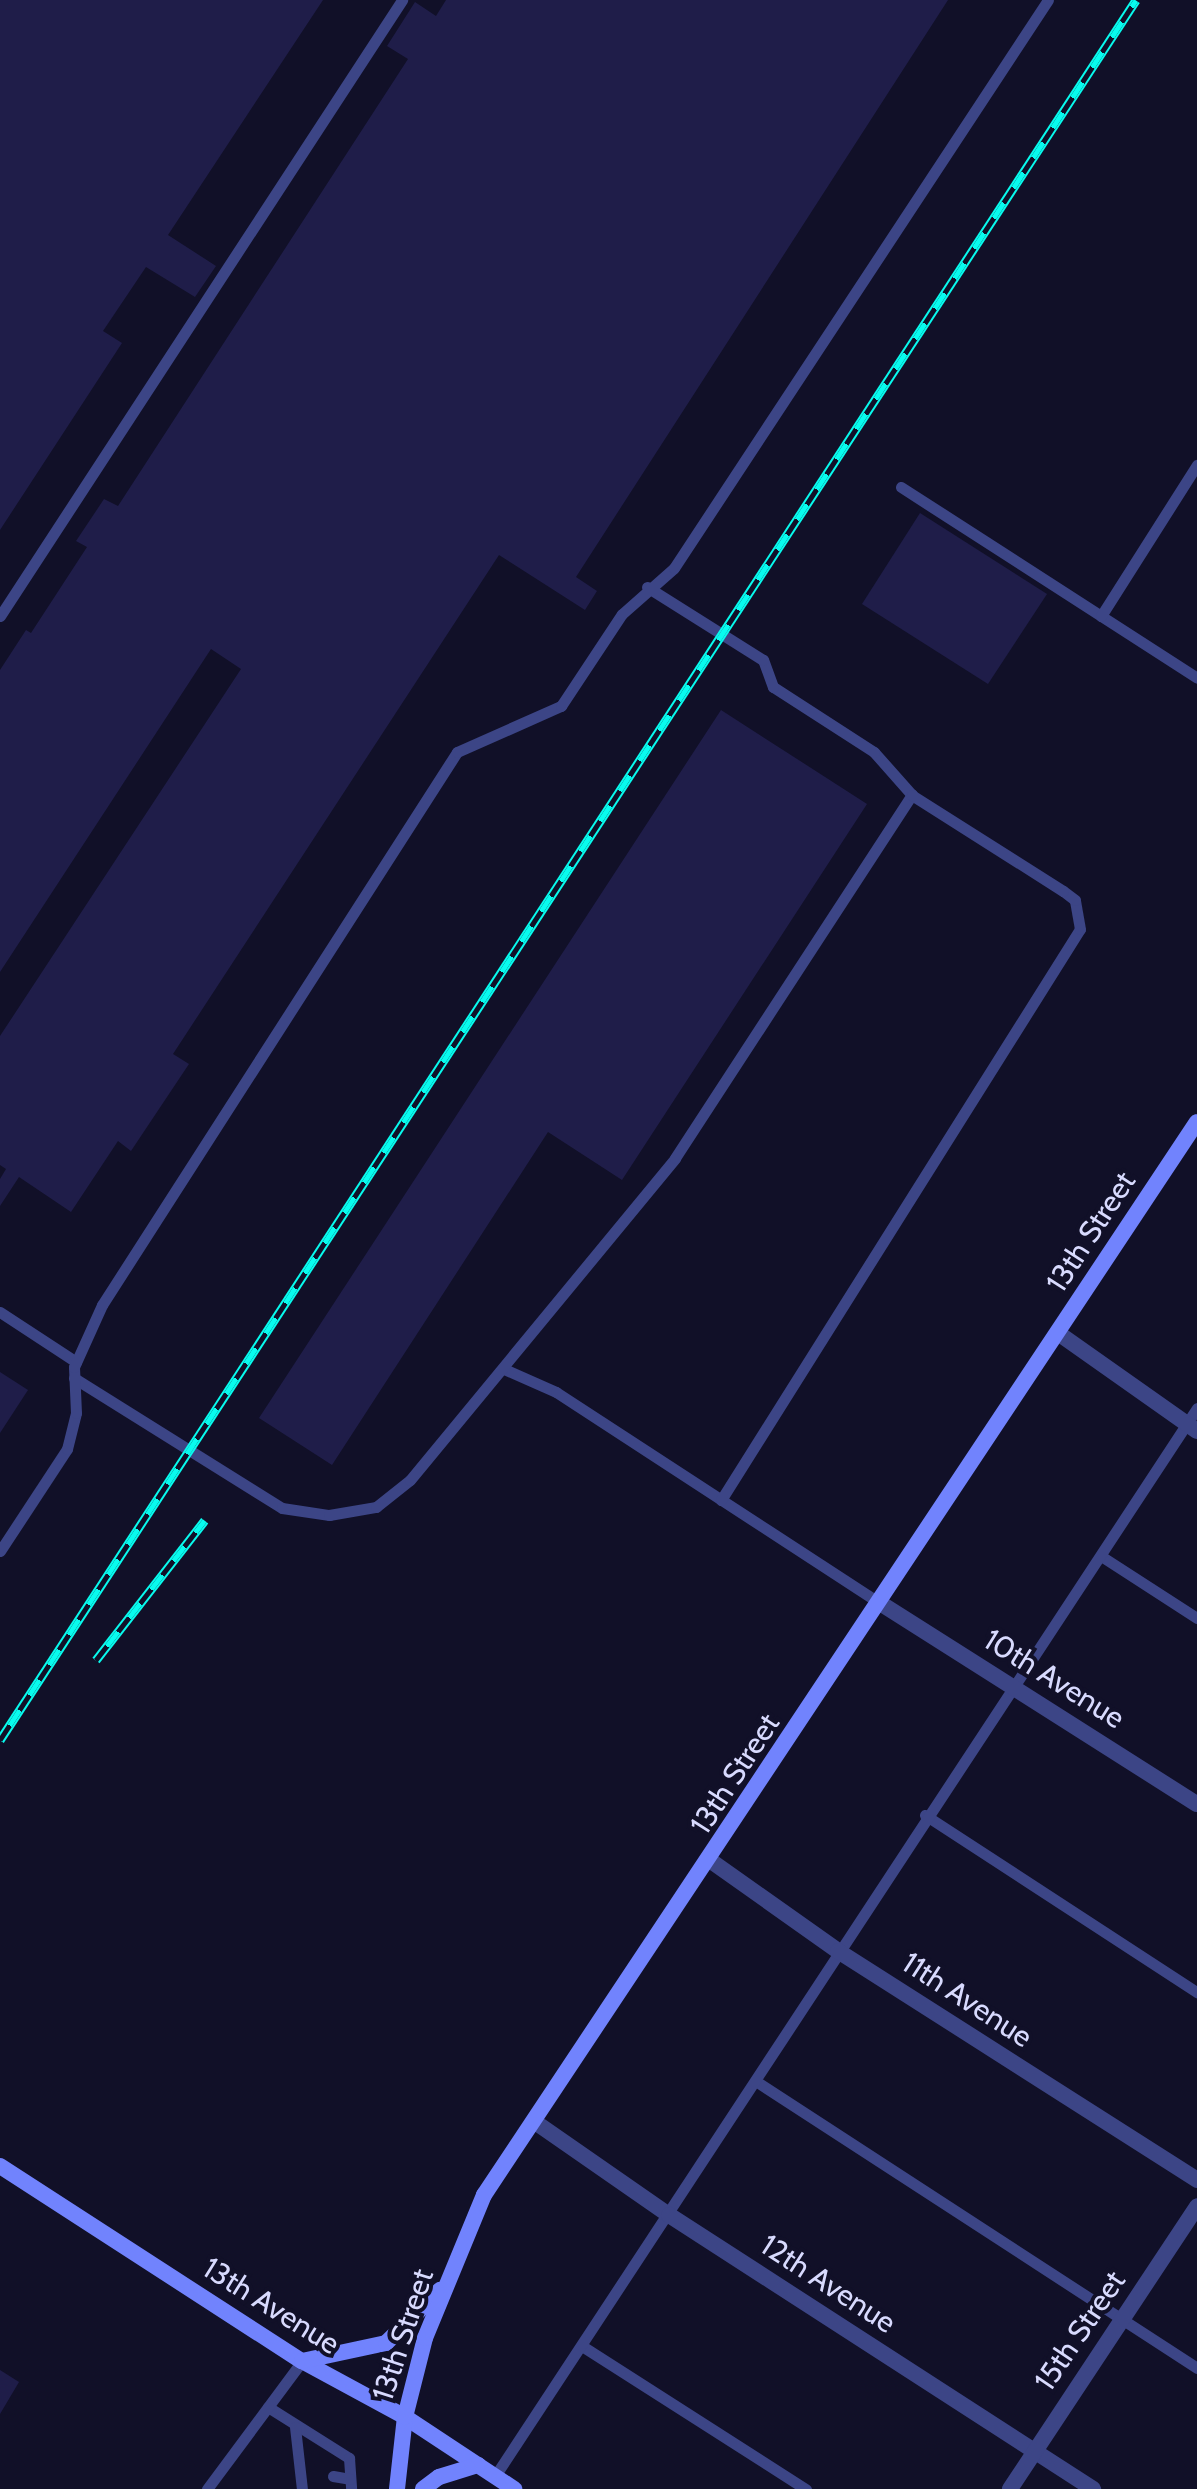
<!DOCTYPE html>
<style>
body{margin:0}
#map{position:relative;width:1197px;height:2489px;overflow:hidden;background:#111028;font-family:Cabin,sans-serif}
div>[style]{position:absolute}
.building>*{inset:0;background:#1f1d49}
.lane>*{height:11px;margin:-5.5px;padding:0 5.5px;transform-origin:5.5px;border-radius:5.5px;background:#3c4586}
.street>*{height:16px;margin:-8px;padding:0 8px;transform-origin:8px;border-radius:8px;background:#3c4586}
.secondary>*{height:16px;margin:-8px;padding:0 8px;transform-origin:8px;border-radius:8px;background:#7183fd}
.rail>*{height:9px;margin-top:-4.5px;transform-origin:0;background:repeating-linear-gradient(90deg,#111028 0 18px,#08fbee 0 36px);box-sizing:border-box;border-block:2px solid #08fbee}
span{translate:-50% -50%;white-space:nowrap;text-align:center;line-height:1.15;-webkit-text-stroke:8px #111028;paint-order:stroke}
.street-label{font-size:30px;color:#d8dafe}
</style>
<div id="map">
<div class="building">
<i style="clip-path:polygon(0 0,323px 0,168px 235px,216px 266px,195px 297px,146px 267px,103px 331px,122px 343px,0 530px)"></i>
<i style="clip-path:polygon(446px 0,948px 0,576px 577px,597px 591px,585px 610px,499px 555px,173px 1054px,189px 1064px,131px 1151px,118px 1141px,71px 1212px,19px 1177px,0 1206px,0 1179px,6px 1169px,0 1165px,0 1036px,241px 669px,211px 649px,0 972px,0 670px,26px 630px,31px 633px,87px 547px,76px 541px,104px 499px,118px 506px,408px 59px,387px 46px,415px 2px,436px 16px)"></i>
<i style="clip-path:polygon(920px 513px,1047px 594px,988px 684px,862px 604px)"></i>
<i style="clip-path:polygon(721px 710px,867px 804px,622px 1180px,548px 1132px,332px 1465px,259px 1418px)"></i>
<i style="clip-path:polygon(0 1372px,28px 1390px,0 1433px)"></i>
<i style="clip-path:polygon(0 2370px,19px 2382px,0 2414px)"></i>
</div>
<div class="lane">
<i style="left:901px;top:487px;width:352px;rotate:32.8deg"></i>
<i style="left:0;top:616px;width:736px;rotate:-56.87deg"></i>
<i style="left:1101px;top:616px;width:179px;rotate:-57.6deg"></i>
<i style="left:0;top:1312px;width:91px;rotate:33.3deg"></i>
<i style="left:504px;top:1369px;width:57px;rotate:23.9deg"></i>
<i style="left:556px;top:1392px;width:387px;rotate:33.1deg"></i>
<i style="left:74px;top:1378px;width:245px;rotate:32deg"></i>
<i style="left:282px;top:1508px;width:48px;rotate:8.5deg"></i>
<i style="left:329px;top:1515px;width:48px;rotate:-9.7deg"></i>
<i style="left:376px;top:1507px;width:43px;rotate:-38.5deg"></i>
<i style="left:410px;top:1480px;width:417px;rotate:-50.5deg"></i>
<i style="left:675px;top:1158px;width:434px;rotate:-56.9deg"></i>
<i style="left:912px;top:795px;width:57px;rotate:-131.5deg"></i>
<i style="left:874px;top:752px;width:120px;rotate:-147.2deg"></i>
<i style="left:773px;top:687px;width:29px;rotate:-110deg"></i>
<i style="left:763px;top:660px;width:137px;rotate:-147.8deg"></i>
<i style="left:721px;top:1500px;width:674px;rotate:-57.84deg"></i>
<i style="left:1080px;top:929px;width:29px;rotate:-100deg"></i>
<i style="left:1075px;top:900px;width:15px;rotate:-143deg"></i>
<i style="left:1063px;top:891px;width:179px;rotate:-147.6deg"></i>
<i style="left:0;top:1551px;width:122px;rotate:-56.7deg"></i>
<i style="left:67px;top:1449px;width:37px;rotate:-76deg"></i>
<i style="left:76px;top:1413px;width:46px;rotate:-92.5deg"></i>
<i style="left:74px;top:1367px;width:68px;rotate:-65.7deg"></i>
<i style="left:102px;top:1305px;width:657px;rotate:-57.3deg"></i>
<i style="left:457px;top:752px;width:114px;rotate:-23.9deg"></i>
<i style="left:561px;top:706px;width:110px;rotate:-56.5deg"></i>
<i style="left:622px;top:614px;width:69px;rotate:-41.5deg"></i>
<i style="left:674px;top:568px;width:680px;rotate:-56.64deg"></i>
<i style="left:1101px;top:1556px;width:114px;rotate:32.9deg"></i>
<i style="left:925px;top:1815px;width:325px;rotate:33.1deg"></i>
<i style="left:757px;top:2082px;width:525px;rotate:33.02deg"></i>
<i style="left:582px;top:2346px;width:266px;rotate:32.6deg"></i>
<i style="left:268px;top:2407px;width:96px;rotate:32.2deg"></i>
<i style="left:349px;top:2458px;width:31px;rotate:86deg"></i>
<i style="left:295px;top:2427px;width:62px;rotate:83.6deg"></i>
<i style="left:333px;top:2476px;width:17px;rotate:10deg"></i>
<i style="left:495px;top:2476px;width:1278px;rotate:-56.68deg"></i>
<i style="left:207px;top:2489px;width:159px;rotate:-53.4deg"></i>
</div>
<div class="street">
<i style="left:1058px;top:1333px;width:170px;rotate:35.2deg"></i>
<i style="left:880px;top:1603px;width:375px;rotate:32.4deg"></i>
<i style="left:711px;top:1861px;width:156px;rotate:35.3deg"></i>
<i style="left:838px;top:1951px;width:426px;rotate:32.5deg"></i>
<i style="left:535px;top:2122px;width:163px;rotate:34.8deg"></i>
<i style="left:669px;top:2215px;width:505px;rotate:32.87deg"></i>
<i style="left:1010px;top:2489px;width:339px;rotate:-56.5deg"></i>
</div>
<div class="secondary">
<i style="left:0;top:2166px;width:359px;rotate:32.9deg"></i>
<i style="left:302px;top:2361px;width:117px;rotate:28.5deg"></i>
<i style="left:405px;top:2417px;width:131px;rotate:33.4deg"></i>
<i style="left:302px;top:2361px;width:86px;rotate:-12.1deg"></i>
<i style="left:386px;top:2343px;width:76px;rotate:-44.5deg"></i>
<i style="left:397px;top:2489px;width:72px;rotate:-83.7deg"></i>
<i style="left:405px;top:2417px;width:81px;rotate:-75.8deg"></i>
<i style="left:425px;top:2338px;width:155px;rotate:-67.6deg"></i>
<i style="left:484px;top:2195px;width:1288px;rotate:-56.4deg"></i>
<i style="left:423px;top:2489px;width:20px;rotate:-37deg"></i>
<i style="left:439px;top:2477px;width:41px;rotate:-17.1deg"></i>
</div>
<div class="rail">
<i style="left:96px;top:1660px;width:177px;rotate:-52.1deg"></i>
<i style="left:0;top:1740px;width:2078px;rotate:-56.86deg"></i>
</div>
<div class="street-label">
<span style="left:1091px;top:1232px;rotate:-57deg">13th Street</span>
<span style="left:1054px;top:1679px;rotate:32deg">10th Avenue</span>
<span style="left:735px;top:1774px;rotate:-57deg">13th Street</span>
<span style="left:967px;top:2000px;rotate:33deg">11th Avenue</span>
<span style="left:828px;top:2284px;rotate:33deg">12th Avenue</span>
<span style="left:271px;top:2306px;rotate:32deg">13th Avenue</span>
<span style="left:1080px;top:2331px;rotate:-56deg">15th Street</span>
<span style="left:403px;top:2335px;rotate:-72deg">13th Street</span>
</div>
</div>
